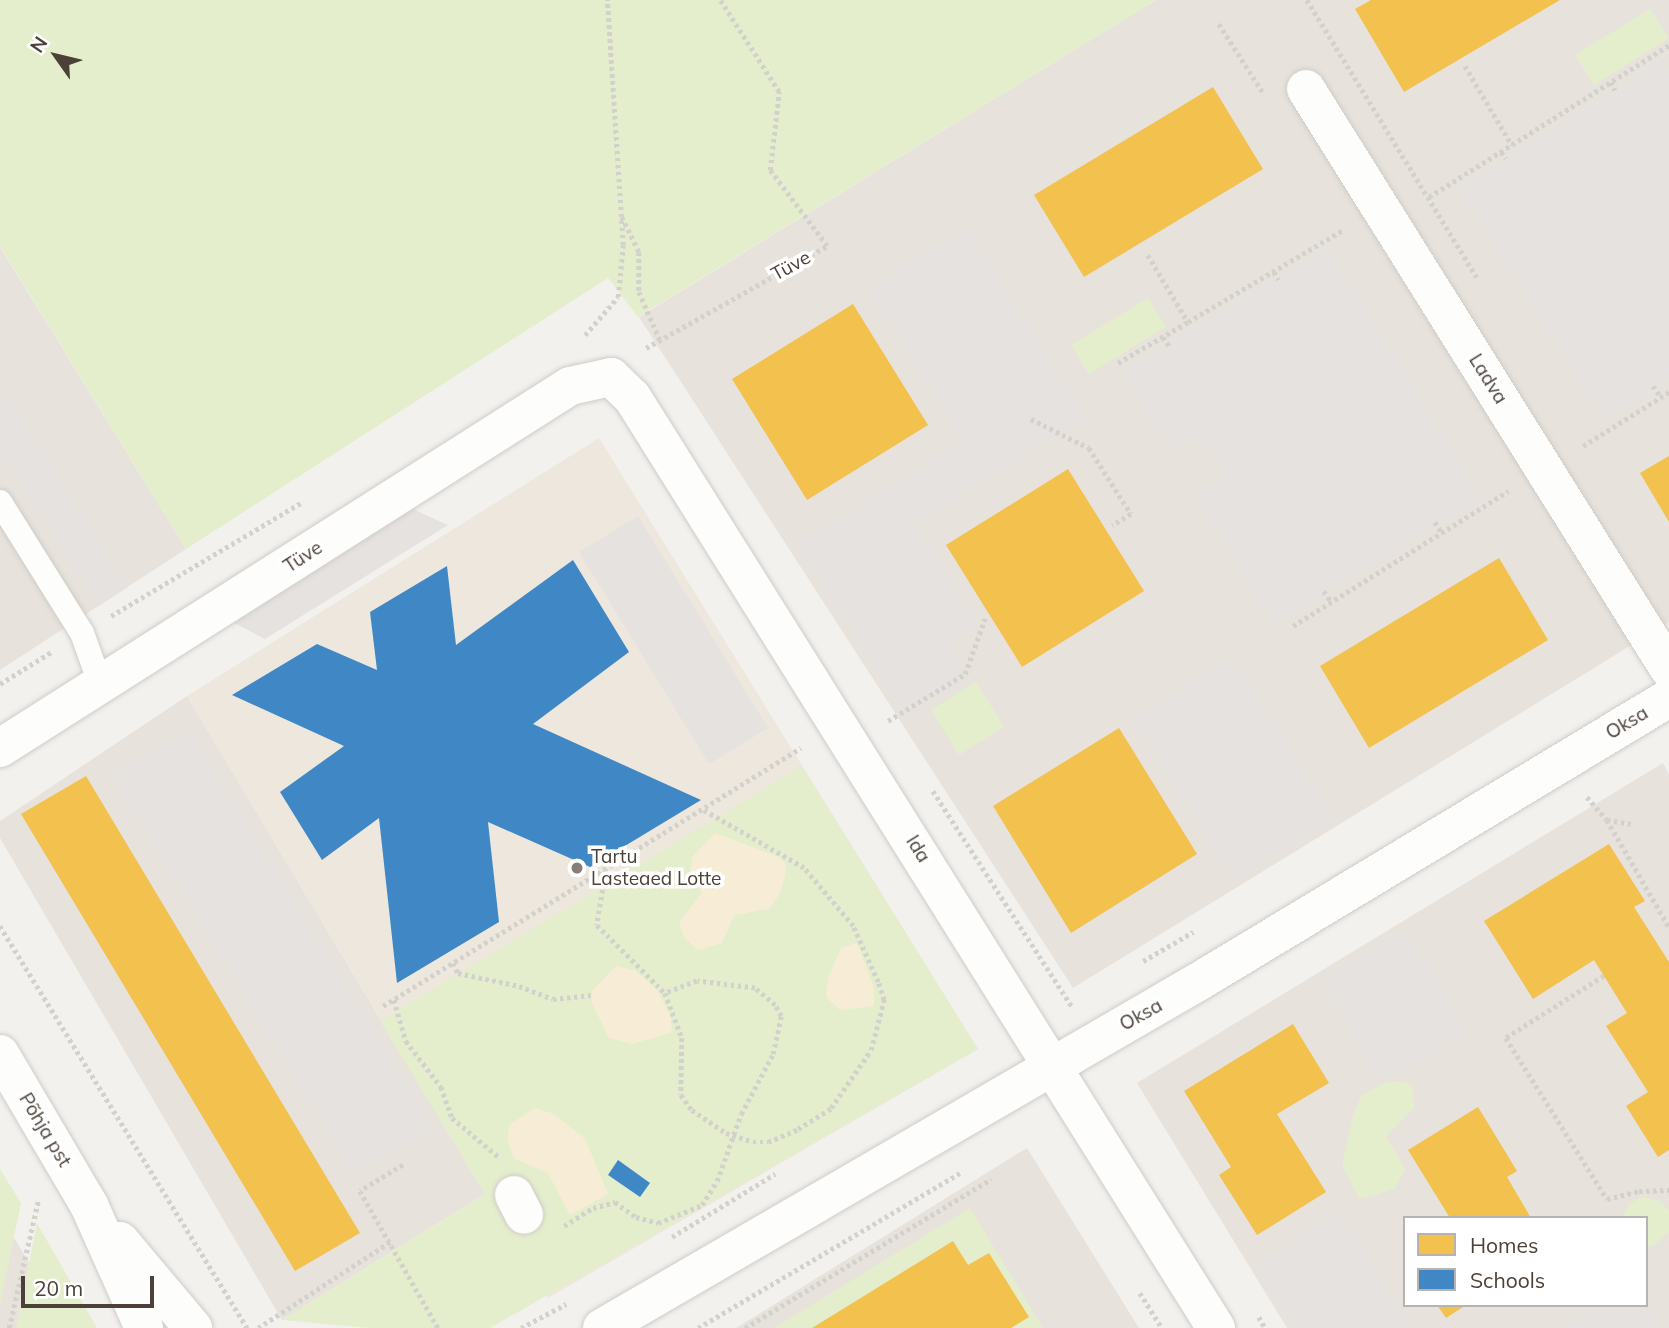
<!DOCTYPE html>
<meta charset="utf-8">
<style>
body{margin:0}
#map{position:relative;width:1669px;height:1328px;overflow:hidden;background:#f3f1ee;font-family:Mulish,sans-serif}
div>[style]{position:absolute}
.residential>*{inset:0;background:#e7e2db}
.education>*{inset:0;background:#eee7dd}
.green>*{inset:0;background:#e5eecc}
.sand>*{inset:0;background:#f7edd7}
.parking>*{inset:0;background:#e5e2df}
.homes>*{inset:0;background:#f2c14e}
.schools>*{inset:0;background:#3f88c5}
.path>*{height:4.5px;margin-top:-2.25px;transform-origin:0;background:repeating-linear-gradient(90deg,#d3d1cc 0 3.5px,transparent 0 7px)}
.roads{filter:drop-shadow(0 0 2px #cfccc8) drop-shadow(0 0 2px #cfccc8)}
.service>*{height:24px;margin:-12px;padding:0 12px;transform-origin:12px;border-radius:12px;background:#fdfdfc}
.minor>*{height:38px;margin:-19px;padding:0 19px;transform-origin:19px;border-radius:19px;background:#fdfdfc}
.tertiary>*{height:38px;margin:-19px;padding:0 19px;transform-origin:19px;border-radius:19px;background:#fdfdfc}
.dots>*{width:19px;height:19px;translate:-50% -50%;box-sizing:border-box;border:4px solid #fff;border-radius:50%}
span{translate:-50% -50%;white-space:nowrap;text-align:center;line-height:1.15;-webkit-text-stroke:7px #fff;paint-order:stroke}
.street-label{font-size:19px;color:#4b4138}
.poi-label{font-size:19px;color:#4b4138}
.left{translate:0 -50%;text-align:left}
.legend{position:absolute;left:1403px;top:1216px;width:245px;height:91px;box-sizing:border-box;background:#fff;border:2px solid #b7b3af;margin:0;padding:9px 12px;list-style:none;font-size:21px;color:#4b4138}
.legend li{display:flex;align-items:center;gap:14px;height:35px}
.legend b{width:35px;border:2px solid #b7b3af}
.north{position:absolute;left:21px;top:21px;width:70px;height:70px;-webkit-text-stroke:5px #fff;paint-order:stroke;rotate:304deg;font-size:19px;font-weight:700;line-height:28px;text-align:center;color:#4b4138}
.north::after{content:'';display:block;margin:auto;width:24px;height:32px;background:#4b4138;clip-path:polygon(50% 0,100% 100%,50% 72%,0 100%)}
.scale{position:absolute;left:21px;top:1276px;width:133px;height:32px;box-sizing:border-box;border:4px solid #4b4138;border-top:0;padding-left:9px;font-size:21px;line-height:24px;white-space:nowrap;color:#4b4138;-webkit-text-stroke:5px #fff;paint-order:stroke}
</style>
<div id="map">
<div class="residential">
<i style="clip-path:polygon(1156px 0,1669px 0,1669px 622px,1073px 988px,639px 317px)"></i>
<i style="clip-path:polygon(0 247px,186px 549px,0 670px)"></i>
<i style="clip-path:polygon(187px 696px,485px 1194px,282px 1320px,0 838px,0 821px)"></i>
<i style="clip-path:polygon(evenodd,1663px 763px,1669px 774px,1669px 1328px,1287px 1328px,1137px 1083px,1663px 763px,1405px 1218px,1646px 1218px,1646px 1305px,1405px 1305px,1405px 1218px)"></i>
<i style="clip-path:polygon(1027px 1148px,1139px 1328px,736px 1328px)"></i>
<i style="clip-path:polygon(0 1214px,68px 1328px,0 1328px)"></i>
</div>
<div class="education">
<i style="clip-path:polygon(599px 438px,978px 1049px,548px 1298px,187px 696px)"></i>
</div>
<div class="green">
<i style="clip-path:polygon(0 0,1156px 0,638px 317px,608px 278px,186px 549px,0 246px)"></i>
<i style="clip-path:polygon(1650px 9px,1669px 38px,1594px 85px,1575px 55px)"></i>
<i style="clip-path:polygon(1148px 298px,1166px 327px,1089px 374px,1071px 345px)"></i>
<i style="clip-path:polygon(976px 682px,1004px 727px,959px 755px,931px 710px)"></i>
<i style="clip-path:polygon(802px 766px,978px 1049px,490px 1328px,370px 1328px,282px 1320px,485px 1194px,380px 1021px)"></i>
<i style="clip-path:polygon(1386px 1082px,1407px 1082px,1413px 1088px,1414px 1108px,1386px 1136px,1405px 1169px,1395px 1189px,1359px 1199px,1342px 1165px,1353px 1115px,1362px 1095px)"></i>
<i style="clip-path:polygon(0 1169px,21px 1203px,0 1305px)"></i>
<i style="clip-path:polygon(1642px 1197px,1658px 1200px,1669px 1210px,1669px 1232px,1653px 1246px,1646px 1246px,1646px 1218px,1622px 1218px,1628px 1204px)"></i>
<i style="clip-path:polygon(970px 1208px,1043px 1328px,774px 1328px)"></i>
<i style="clip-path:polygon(37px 1223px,97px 1328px,16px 1328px)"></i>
</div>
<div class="sand">
<i style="clip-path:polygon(715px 833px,776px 856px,786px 864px,785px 875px,780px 893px,769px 909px,734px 915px,722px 943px,698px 950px,684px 937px,679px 922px,702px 893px,690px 873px,693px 856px)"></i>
<i style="clip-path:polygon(857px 943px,874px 988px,874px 1006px,840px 1010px,826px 997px,828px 978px,841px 948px)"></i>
<i style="clip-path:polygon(616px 966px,634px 970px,657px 990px,670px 1015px,672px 1032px,632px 1044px,609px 1038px,591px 1001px,592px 991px)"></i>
<i style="clip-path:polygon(535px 1108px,554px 1114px,585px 1139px,608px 1194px,570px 1215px,548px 1173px,515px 1159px,508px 1143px,509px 1125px)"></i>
</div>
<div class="parking">
<i style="clip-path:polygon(1663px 60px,1669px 69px,1669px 379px,1604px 420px,1459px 188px)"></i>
<i style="clip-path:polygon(965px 227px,1085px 417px,915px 524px,977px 623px,945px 644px,967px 678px,906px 717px,797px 545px,963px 440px,868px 288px)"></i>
<i style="clip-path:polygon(1327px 246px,1481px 499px,1274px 624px,1195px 494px,1224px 475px,1201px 436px,1172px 453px,1122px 372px)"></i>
<i style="clip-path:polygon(0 387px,128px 587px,99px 606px,0 451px)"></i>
<i style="clip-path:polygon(413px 509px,448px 525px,265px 639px,234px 623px)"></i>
<i style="clip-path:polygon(638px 516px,768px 728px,709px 764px,579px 552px)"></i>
<i style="clip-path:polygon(1231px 656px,1334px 819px,1235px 881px,1133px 719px)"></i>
<i style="clip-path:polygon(189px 729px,432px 1127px,354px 1174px,112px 777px)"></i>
<i style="clip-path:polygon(1405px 929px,1467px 1030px,1383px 1083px,1320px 981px)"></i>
<i style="clip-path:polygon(1338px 1211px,1414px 1328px,1293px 1328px,1253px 1267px)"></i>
<i style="clip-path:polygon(1595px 1305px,1645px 1305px,1659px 1328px,1559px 1328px)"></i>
</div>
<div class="homes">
<i style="clip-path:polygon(1371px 0,1560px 0,1404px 92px,1355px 9px)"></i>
<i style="clip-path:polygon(1213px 87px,1263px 169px,1084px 277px,1034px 195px)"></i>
<i style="clip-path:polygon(853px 304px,928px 425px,807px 500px,732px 379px)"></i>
<i style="clip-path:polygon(1669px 456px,1669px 522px,1640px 473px)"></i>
<i style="clip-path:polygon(1068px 469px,1144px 591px,1022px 667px,946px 545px)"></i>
<i style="clip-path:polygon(1499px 558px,1548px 640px,1369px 748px,1320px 666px)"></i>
<i style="clip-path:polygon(1119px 728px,1197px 854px,1071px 933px,993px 806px)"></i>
<i style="clip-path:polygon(86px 776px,360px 1233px,295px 1271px,21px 814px)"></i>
<i style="clip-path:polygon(1609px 844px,1645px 901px,1634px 907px,1669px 962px,1669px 1150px,1658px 1157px,1626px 1106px,1648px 1092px,1606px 1026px,1627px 1013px,1594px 960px,1533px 999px,1484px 921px)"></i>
<i style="clip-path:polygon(1293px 1024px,1329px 1083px,1277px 1114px,1326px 1192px,1257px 1235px,1219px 1175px,1231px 1167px,1184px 1091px)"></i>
<i style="clip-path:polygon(1478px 1107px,1517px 1171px,1507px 1177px,1531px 1218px,1450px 1218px,1408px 1150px)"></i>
<i style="clip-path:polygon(953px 1241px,968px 1265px,989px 1253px,1029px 1317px,1011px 1328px,812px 1328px)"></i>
<i style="clip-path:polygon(1437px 1305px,1466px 1305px,1446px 1318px)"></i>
</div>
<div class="schools">
<i style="clip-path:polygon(573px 560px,629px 652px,533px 724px,701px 800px,590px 867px,488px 822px,499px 922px,397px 983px,379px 818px,322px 860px,280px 792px,344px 746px,232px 695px,317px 644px,377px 670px,370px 612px,447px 566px,456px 645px)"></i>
<i style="clip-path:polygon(618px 1160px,650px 1183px,640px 1197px,608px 1175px)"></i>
</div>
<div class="path">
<i style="left:1307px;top:0;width:325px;rotate:58.5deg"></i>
<i style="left:1219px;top:24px;width:83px;rotate:57.3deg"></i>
<i style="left:1465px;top:66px;width:92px;rotate:59.3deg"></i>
<i style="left:1611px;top:82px;width:9px;rotate:63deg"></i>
<i style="left:1501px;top:152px;width:8px;rotate:50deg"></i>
<i style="left:1429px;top:197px;width:284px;rotate:-32.3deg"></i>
<i style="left:622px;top:217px;width:39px;rotate:64deg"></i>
<i style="left:639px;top:252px;width:40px;rotate:90deg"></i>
<i style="left:639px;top:292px;width:52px;rotate:66.4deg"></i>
<i style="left:1148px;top:255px;width:78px;rotate:59.2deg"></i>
<i style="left:1188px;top:322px;width:180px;rotate:-30.7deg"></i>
<i style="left:1274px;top:272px;width:9px;rotate:58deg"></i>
<i style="left:585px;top:335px;width:50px;rotate:-49deg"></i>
<i style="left:618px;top:297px;width:52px;rotate:-84.5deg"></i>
<i style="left:623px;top:245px;width:246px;rotate:-93.7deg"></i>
<i style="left:1163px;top:337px;width:12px;rotate:55deg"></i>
<i style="left:646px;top:348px;width:208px;rotate:-29.4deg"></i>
<i style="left:827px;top:246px;width:95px;rotate:-126.9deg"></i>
<i style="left:770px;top:170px;width:79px;rotate:-83.4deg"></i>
<i style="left:779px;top:92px;width:109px;rotate:-122.7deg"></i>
<i style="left:1118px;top:363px;width:81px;rotate:-30.4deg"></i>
<i style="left:1653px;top:386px;width:14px;rotate:54deg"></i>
<i style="left:1031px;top:419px;width:65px;rotate:26.6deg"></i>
<i style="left:1089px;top:448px;width:78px;rotate:57.5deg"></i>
<i style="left:1131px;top:514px;width:22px;rotate:148deg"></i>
<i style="left:1583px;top:446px;width:102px;rotate:-32.1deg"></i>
<i style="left:1435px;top:522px;width:13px;rotate:58deg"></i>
<i style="left:1324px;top:591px;width:13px;rotate:58deg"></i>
<i style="left:111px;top:616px;width:222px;rotate:-30.8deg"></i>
<i style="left:1293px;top:626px;width:254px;rotate:-32.1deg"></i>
<i style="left:0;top:684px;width:62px;rotate:-31.9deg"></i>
<i style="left:888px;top:721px;width:90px;rotate:-31.4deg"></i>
<i style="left:965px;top:674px;width:59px;rotate:-70.3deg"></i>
<i style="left:933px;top:791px;width:257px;rotate:57.2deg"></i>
<i style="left:1587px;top:797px;width:30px;rotate:49deg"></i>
<i style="left:1607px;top:820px;width:24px;rotate:9deg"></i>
<i style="left:1607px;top:820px;width:124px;rotate:59.9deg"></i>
<i style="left:606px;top:869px;width:57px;rotate:99.1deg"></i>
<i style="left:597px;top:925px;width:96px;rotate:45deg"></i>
<i style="left:665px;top:993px;width:48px;rotate:69.3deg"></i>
<i style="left:682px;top:1038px;width:57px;rotate:91deg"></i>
<i style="left:681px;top:1095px;width:19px;rotate:54deg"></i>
<i style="left:692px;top:1110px;width:41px;rotate:34.1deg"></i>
<i style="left:726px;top:1133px;width:28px;rotate:18deg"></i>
<i style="left:753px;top:1142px;width:15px"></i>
<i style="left:768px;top:1142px;width:33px;rotate:-23deg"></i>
<i style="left:798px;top:1129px;width:39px;rotate:-32deg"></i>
<i style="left:831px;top:1108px;width:70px;rotate:-55.4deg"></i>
<i style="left:871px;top:1050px;width:52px;rotate:-75.4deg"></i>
<i style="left:884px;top:1000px;width:19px;rotate:-108deg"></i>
<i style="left:878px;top:982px;width:61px;rotate:-114.1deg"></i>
<i style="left:853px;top:926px;width:76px;rotate:-130.2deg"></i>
<i style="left:804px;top:868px;width:116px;rotate:-150.1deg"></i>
<i style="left:0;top:926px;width:472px;rotate:58.4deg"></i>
<i style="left:1143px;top:961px;width:58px;rotate:-30.1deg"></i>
<i style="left:453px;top:963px;width:11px;rotate:63deg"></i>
<i style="left:458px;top:973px;width:62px;rotate:12deg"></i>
<i style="left:519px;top:986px;width:36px;rotate:21deg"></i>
<i style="left:553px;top:999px;width:38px;rotate:-6deg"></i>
<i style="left:1604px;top:976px;width:116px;rotate:147.7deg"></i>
<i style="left:1506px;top:1038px;width:190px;rotate:57.9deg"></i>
<i style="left:1607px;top:1199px;width:33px;rotate:-14deg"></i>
<i style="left:1639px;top:1191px;width:30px;rotate:-2deg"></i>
<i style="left:394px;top:1000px;width:43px;rotate:73.7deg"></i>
<i style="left:406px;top:1041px;width:58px;rotate:52.7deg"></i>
<i style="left:441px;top:1087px;width:33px;rotate:70deg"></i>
<i style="left:452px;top:1118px;width:62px;rotate:39.8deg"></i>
<i style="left:383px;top:1006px;width:491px;rotate:-31.7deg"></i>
<i style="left:403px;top:1165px;width:50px;rotate:148.8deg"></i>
<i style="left:360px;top:1191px;width:158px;rotate:60.3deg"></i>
<i style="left:564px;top:1226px;width:34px;rotate:-32deg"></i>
<i style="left:593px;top:1208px;width:23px;rotate:-15deg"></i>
<i style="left:615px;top:1202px;width:26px;rotate:36deg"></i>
<i style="left:636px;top:1217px;width:23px;rotate:15deg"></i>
<i style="left:658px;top:1223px;width:48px;rotate:-22.2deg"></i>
<i style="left:702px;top:1205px;width:28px;rotate:-58deg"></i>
<i style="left:717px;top:1181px;width:71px;rotate:-70.3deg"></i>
<i style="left:741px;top:1114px;width:68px;rotate:-61.9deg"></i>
<i style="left:773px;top:1054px;width:39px;rotate:-78deg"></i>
<i style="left:781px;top:1016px;width:13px;rotate:-119deg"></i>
<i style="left:775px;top:1005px;width:26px;rotate:-140deg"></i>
<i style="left:755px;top:988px;width:58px;rotate:-173.1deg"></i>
<i style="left:697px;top:981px;width:34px;rotate:159deg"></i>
<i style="left:672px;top:1237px;width:121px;rotate:-31.5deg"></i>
<i style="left:1140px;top:1293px;width:41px;rotate:57.8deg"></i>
<i style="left:1259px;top:1317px;width:13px;rotate:61deg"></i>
<i style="left:9px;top:1328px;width:130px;rotate:-77.1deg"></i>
<i style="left:258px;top:1328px;width:158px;rotate:-33.1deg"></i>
<i style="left:521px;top:1328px;width:51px;rotate:-28.1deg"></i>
<i style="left:698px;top:1328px;width:304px;rotate:-30.6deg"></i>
<i style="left:745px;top:1328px;width:288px;rotate:-31.2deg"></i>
</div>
<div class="roads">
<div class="service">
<i style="left:0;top:502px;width:155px;rotate:58deg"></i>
<i style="left:82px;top:633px;width:56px;rotate:70.3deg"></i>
</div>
<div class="minor">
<i style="left:1306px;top:89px;width:684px;rotate:57.96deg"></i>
<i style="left:0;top:748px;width:675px;rotate:-32.42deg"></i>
<i style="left:570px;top:386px;width:42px;rotate:-12.4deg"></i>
<i style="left:611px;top:377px;width:29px;rotate:44deg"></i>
<i style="left:632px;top:397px;width:1099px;rotate:57.9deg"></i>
<i style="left:514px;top:1195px;width:22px;rotate:63deg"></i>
<i style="left:602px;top:1328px;width:689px;rotate:-30.14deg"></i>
<i style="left:1198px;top:982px;width:550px;rotate:-31.09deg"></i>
</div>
<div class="tertiary">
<i style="left:0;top:1054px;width:175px;rotate:59.5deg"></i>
<i style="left:89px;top:1205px;width:135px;rotate:65.9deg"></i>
<i style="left:120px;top:1241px;width:114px;rotate:50deg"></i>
</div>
</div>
<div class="dots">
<i style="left:577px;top:868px;background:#867f78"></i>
</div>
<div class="street-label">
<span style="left:791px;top:266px;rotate:-29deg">Tüve</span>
<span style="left:1488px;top:379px;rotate:58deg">Ladva</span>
<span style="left:303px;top:557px;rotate:-33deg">Tüve</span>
<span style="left:1627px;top:723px;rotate:-31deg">Oksa</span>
<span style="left:918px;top:849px;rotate:58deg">Ida</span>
<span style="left:1141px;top:1015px;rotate:-29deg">Oksa</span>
<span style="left:45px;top:1130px;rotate:59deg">Põhja pst</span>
</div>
<div class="poi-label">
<span class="left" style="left:591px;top:868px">Tartu<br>Lasteaed Lotte</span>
</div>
<ul class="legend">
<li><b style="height:19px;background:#f2c14e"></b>Homes</li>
<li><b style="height:19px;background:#3f88c5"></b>Schools</li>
</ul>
<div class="north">N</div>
<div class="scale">20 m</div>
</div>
